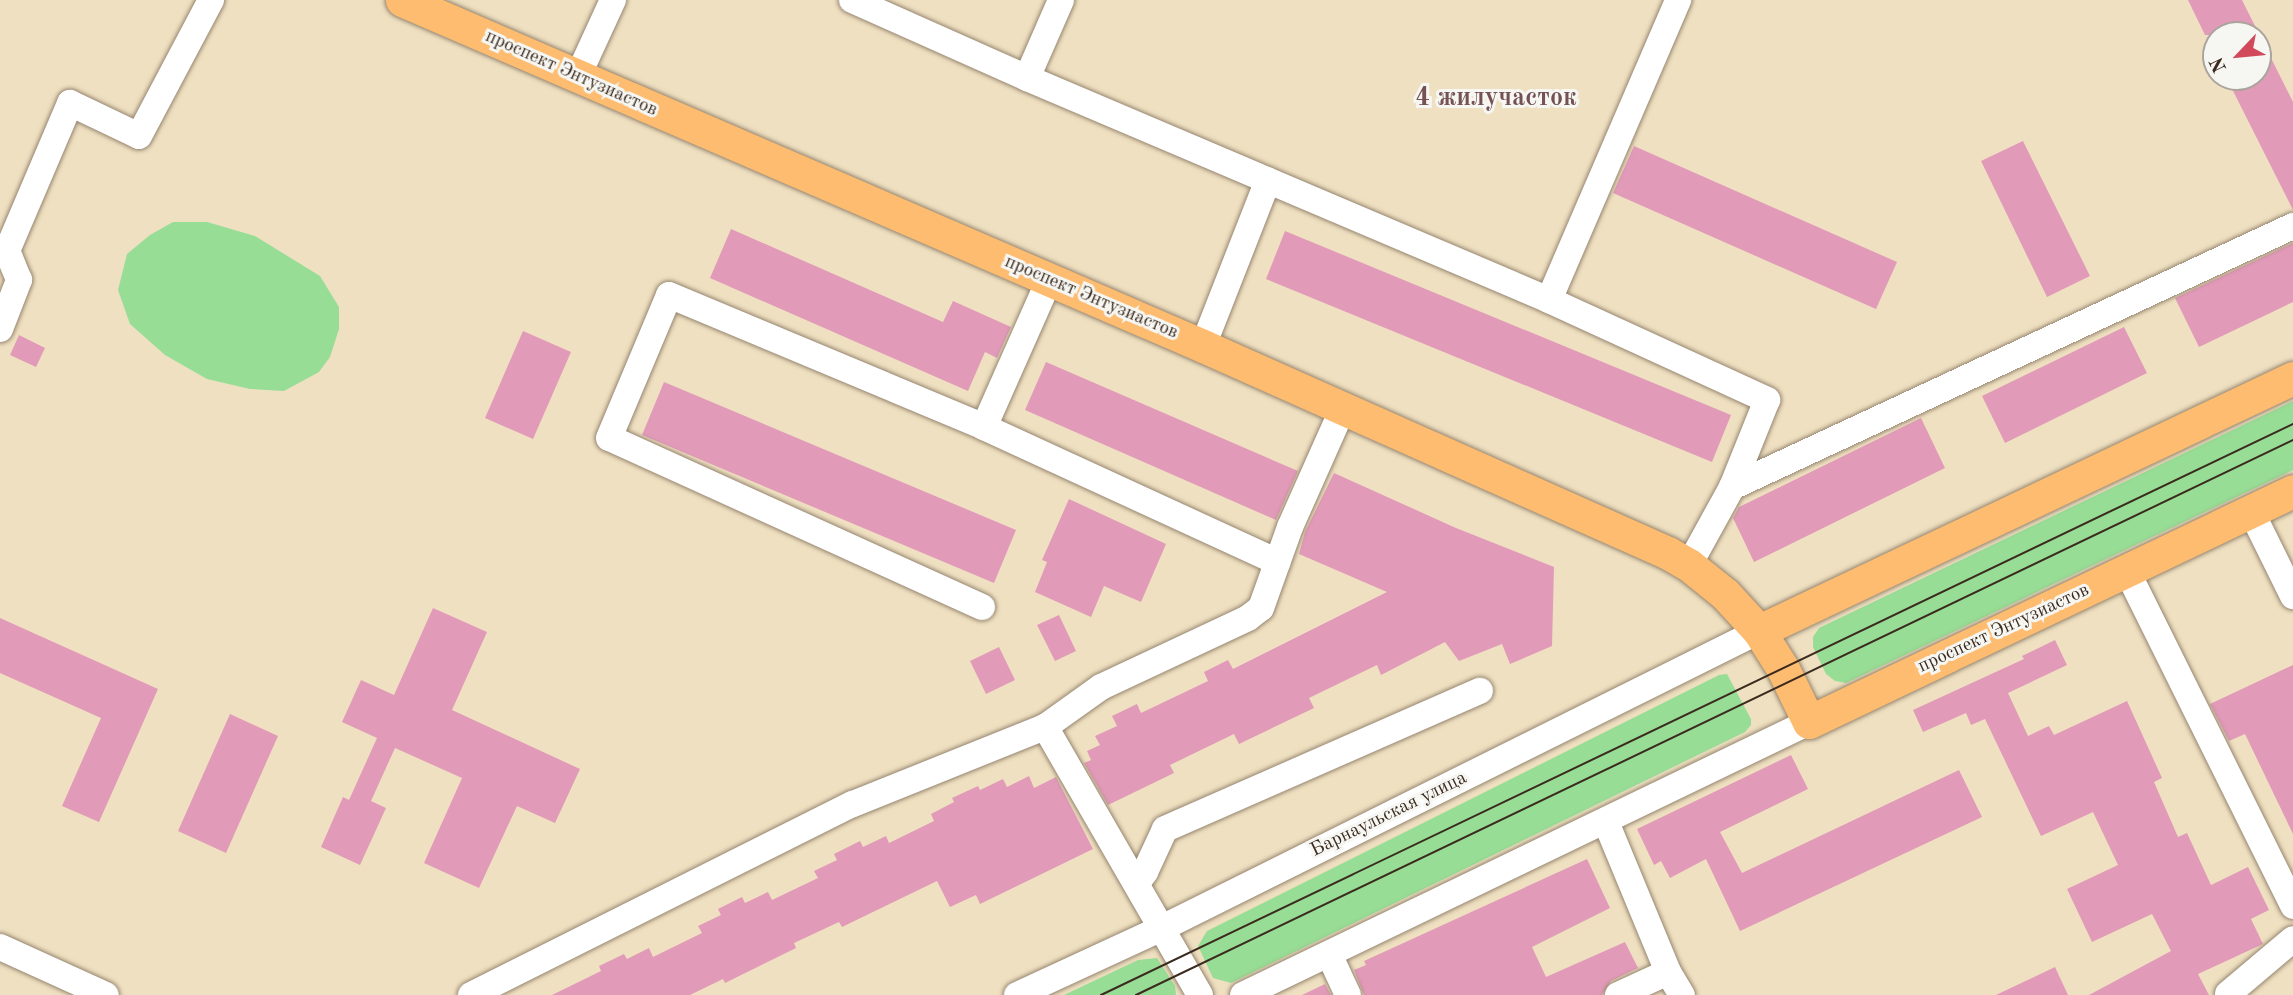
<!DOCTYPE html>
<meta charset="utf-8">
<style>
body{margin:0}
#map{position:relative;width:2293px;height:995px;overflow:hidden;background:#efe0c1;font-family:"Old Standard TT",serif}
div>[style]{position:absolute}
.green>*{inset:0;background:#97dd96}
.building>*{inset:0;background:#e29ab9}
.roads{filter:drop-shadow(0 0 2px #958570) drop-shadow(0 0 2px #958570)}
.minor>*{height:26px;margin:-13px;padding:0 13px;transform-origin:13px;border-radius:13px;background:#fff}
.major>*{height:33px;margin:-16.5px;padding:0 16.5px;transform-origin:16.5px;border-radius:16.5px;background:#fdbc70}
.tram>*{height:2px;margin:-1px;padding:0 1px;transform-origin:1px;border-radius:1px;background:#3b2a1e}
span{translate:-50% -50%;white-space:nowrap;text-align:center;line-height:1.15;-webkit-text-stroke:6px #f6f6f2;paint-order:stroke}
.street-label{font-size:19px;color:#3b2a1e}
.district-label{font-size:26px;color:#755154;font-weight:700}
.north{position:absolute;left:2202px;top:21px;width:70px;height:70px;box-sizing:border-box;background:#f6f6f2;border:2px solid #aba49d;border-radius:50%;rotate:244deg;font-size:19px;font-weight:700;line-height:28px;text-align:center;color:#3b2a1e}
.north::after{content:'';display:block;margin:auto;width:24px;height:32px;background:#d1495b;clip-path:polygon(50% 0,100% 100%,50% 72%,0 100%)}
</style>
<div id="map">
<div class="green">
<i style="clip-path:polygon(173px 222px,207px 222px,255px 236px,320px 276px,339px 307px,339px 329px,330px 357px,319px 372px,284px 391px,250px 389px,207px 379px,165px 355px,130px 324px,118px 290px,127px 254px,150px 235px)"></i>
<i style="clip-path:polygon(2293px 401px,2293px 470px,1846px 683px,1835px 681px,1826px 674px,1813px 647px,1813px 637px,1819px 628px)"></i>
<i style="clip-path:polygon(1727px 674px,1751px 719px,1751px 725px,1745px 732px,1231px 983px,1213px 978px,1198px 946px,1207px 931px,1719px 675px)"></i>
<i style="clip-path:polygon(1157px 958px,1175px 986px,1176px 995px,1064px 995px,1138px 960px)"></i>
</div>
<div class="building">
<i style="clip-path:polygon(2188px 0,2242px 0,2293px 102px,2293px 210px,2226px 77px,2258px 77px,2258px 35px,2205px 35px)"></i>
<i style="clip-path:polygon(2023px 141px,2090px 276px,2047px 297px,1981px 161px)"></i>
<i style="clip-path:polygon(1634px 146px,1897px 262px,1876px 309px,1613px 193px)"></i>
<i style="clip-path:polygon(731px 229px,943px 322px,953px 301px,1011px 327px,997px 358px,985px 352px,968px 391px,710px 278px)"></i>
<i style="clip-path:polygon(1285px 231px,1731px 415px,1712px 462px,1266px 279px)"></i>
<i style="clip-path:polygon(2293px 243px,2293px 302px,2199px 347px,2175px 298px)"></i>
<i style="clip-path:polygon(2124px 327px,2147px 373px,2005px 443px,1982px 396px)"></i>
<i style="clip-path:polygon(523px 331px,571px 352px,533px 439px,485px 418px)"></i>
<i style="clip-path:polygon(19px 335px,45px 348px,36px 367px,10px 355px)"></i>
<i style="clip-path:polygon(1046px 362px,1298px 471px,1276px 520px,1025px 410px)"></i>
<i style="clip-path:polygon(664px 382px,1016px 530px,994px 583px,642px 435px)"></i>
<i style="clip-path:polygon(1921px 418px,1945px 468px,1754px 562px,1733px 518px,1739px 507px)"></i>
<i style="clip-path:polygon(1334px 473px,1456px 528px,1554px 567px,1552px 646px,1510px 664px,1502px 644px,1459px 661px,1445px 642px,1381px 675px,1377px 665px,1309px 698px,1314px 708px,1239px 744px,1234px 734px,1170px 765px,1174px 773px,1108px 805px,1084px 763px,1091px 760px,1087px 751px,1100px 745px,1095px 736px,1117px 726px,1112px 716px,1137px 704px,1141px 713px,1208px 681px,1204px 672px,1228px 660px,1233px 669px,1387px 592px,1299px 554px,1305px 532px)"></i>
<i style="clip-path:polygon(1069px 499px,1166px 544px,1141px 602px,1104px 586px,1091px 617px,1035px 592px,1047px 562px,1042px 560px)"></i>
<i style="clip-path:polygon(433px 608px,487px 632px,452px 710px,580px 769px,555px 823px,517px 806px,479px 888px,424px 863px,462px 778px,395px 748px,371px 801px,386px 808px,360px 865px,321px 847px,343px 797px,349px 800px,377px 738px,342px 722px,361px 680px,394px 695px)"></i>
<i style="clip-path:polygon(1059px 615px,1076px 651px,1055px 661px,1037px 625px)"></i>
<i style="clip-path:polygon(0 618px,158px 689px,99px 822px,62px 806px,101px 718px,0 673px)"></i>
<i style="clip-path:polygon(2055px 640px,2067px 665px,2008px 693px,2028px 736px,2049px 726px,2054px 735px,2127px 701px,2162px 778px,2154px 782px,2178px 837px,2187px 833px,2211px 885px,2248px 867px,2269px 910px,2251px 919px,2263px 944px,2198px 974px,2209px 995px,2089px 995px,2171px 951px,2152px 914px,2092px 942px,2067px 889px,2118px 865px,2093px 812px,2041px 836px,1985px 719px,1971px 725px,1966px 713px,1923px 732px,1913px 710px,2024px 659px,2022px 656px)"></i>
<i style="clip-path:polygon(999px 647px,1015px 680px,986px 694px,970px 661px)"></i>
<i style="clip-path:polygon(2293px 665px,2293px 834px,2245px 734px,2229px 741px,2210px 704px)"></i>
<i style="clip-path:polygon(230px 714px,278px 736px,226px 853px,178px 831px)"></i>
<i style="clip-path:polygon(1791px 755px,1808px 789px,1720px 832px,1742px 873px,1959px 770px,1982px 817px,1740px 931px,1706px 859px,1670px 878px,1661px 861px,1654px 865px,1637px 829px)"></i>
<i style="clip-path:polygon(1029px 776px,1034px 788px,1056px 777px,1093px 849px,980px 904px,976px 895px,950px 907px,937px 881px,842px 927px,839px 922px,794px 943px,796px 948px,725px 983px,723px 979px,690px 995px,552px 995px,601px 971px,599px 966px,624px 954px,627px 959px,649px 948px,653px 957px,702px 933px,698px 926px,721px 915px,718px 909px,742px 897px,745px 903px,768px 892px,772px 900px,818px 878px,814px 871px,837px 860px,834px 854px,860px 841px,863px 847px,886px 836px,889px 843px,934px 821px,931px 814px,954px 802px,952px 798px,978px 786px,980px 790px,1003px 779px,1007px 787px)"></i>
<i style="clip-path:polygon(1587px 859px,1610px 908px,1532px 947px,1546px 977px,1625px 942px,1638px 968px,1611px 981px,1602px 995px,1364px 995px,1354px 970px,1366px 965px,1364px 961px)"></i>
<i style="clip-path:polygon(2055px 967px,2068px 995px,1996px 995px)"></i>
<i style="clip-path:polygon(1325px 984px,1331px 995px,1302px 995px)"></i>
</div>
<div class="roads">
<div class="minor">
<i style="left:852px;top:0;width:192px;rotate:24deg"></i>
<i style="left:1027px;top:78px;width:567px;rotate:23.04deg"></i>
<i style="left:1549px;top:300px;width:240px;rotate:24.6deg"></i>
<i style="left:1767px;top:400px;width:94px;rotate:111.9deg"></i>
<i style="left:578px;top:76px;width:84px;rotate:-65.3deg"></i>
<i style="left:1027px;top:78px;width:85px;rotate:-66.4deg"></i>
<i style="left:1549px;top:300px;width:327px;rotate:-66.7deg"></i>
<i style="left:0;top:329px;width:53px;rotate:-68.8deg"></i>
<i style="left:19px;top:280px;width:31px;rotate:-112deg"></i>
<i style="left:7px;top:251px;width:161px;rotate:-66.9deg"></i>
<i style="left:70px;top:103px;width:76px;rotate:25.6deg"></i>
<i style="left:139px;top:136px;width:154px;rotate:-62.1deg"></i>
<i style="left:1203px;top:346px;width:178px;rotate:-68.6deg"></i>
<i style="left:984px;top:427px;width:161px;rotate:-66.1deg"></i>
<i style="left:2251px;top:511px;width:95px;rotate:63.7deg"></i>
<i style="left:1689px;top:565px;width:89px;rotate:-61.1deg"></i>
<i style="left:1732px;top:487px;width:619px;rotate:-24.95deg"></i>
<i style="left:2127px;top:571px;width:374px;rotate:63.6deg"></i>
<i style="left:982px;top:607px;width:409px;rotate:-155.6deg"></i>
<i style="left:609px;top:438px;width:155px;rotate:-67.2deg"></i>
<i style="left:669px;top:295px;width:342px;rotate:22.7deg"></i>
<i style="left:984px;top:427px;width:323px;rotate:24.7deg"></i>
<i style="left:1606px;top:822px;width:162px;rotate:67.5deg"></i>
<i style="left:1137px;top:883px;width:14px;rotate:-54deg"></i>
<i style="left:1145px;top:872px;width:47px;rotate:-65.1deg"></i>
<i style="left:1165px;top:829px;width:344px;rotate:-23.7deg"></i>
<i style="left:0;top:947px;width:116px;rotate:24.4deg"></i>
<i style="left:1329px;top:954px;width:45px;rotate:65.1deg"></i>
<i style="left:2228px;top:994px;width:85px;rotate:-40.2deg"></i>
<i style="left:471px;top:995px;width:427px;rotate:-26.6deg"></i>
<i style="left:853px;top:804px;width:207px;rotate:-21.9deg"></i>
<i style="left:1017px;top:995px;width:160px;rotate:-24.8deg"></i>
<i style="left:1162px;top:928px;width:667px;rotate:-26.45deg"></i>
<i style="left:1200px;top:995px;width:310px;rotate:-120deg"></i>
<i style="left:1045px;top:727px;width:69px;rotate:-35.5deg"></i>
<i style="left:1101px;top:687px;width:162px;rotate:-25.1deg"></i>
<i style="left:1248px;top:618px;width:16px;rotate:-38deg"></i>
<i style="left:1261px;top:608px;width:86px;rotate:-70.3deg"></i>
<i style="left:1290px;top:527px;width:130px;rotate:-66deg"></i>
<i style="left:1243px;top:995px;width:628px;rotate:-25.75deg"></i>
<i style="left:1618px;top:995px;width:55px;rotate:-24.7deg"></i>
<i style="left:1668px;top:972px;width:27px;rotate:59deg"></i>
</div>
<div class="major">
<i style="left:402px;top:0;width:873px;rotate:23.36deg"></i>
<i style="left:1203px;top:346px;width:509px;rotate:24deg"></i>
<i style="left:1668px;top:553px;width:24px;rotate:30deg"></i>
<i style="left:1689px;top:565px;width:46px;rotate:38.9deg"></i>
<i style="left:1725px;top:594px;width:50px;rotate:47.4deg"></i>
<i style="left:1759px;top:631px;width:45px;rotate:57.7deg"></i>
<i style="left:1783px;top:669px;width:59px;rotate:63.9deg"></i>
<i style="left:1809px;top:722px;width:536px;rotate:-25.51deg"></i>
<i style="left:1759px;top:631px;width:591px;rotate:-25.35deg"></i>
</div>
</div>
<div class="tram">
<i style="left:1101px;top:995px;width:1322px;rotate:-25.6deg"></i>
<i style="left:1136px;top:995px;width:1283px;rotate:-25.63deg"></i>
</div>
<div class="street-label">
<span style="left:571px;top:74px;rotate:24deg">проспект Энтузиастов</span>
<span style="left:1091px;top:298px;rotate:23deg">проспект Энтузиастов</span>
<span style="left:2004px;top:629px;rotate:-25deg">проспект Энтузиастов</span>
<span style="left:1389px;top:815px;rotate:-26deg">Барнаульская улица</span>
</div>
<div class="district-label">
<span style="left:1496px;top:99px">4 жилучасток</span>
</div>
<div class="north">N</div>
</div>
